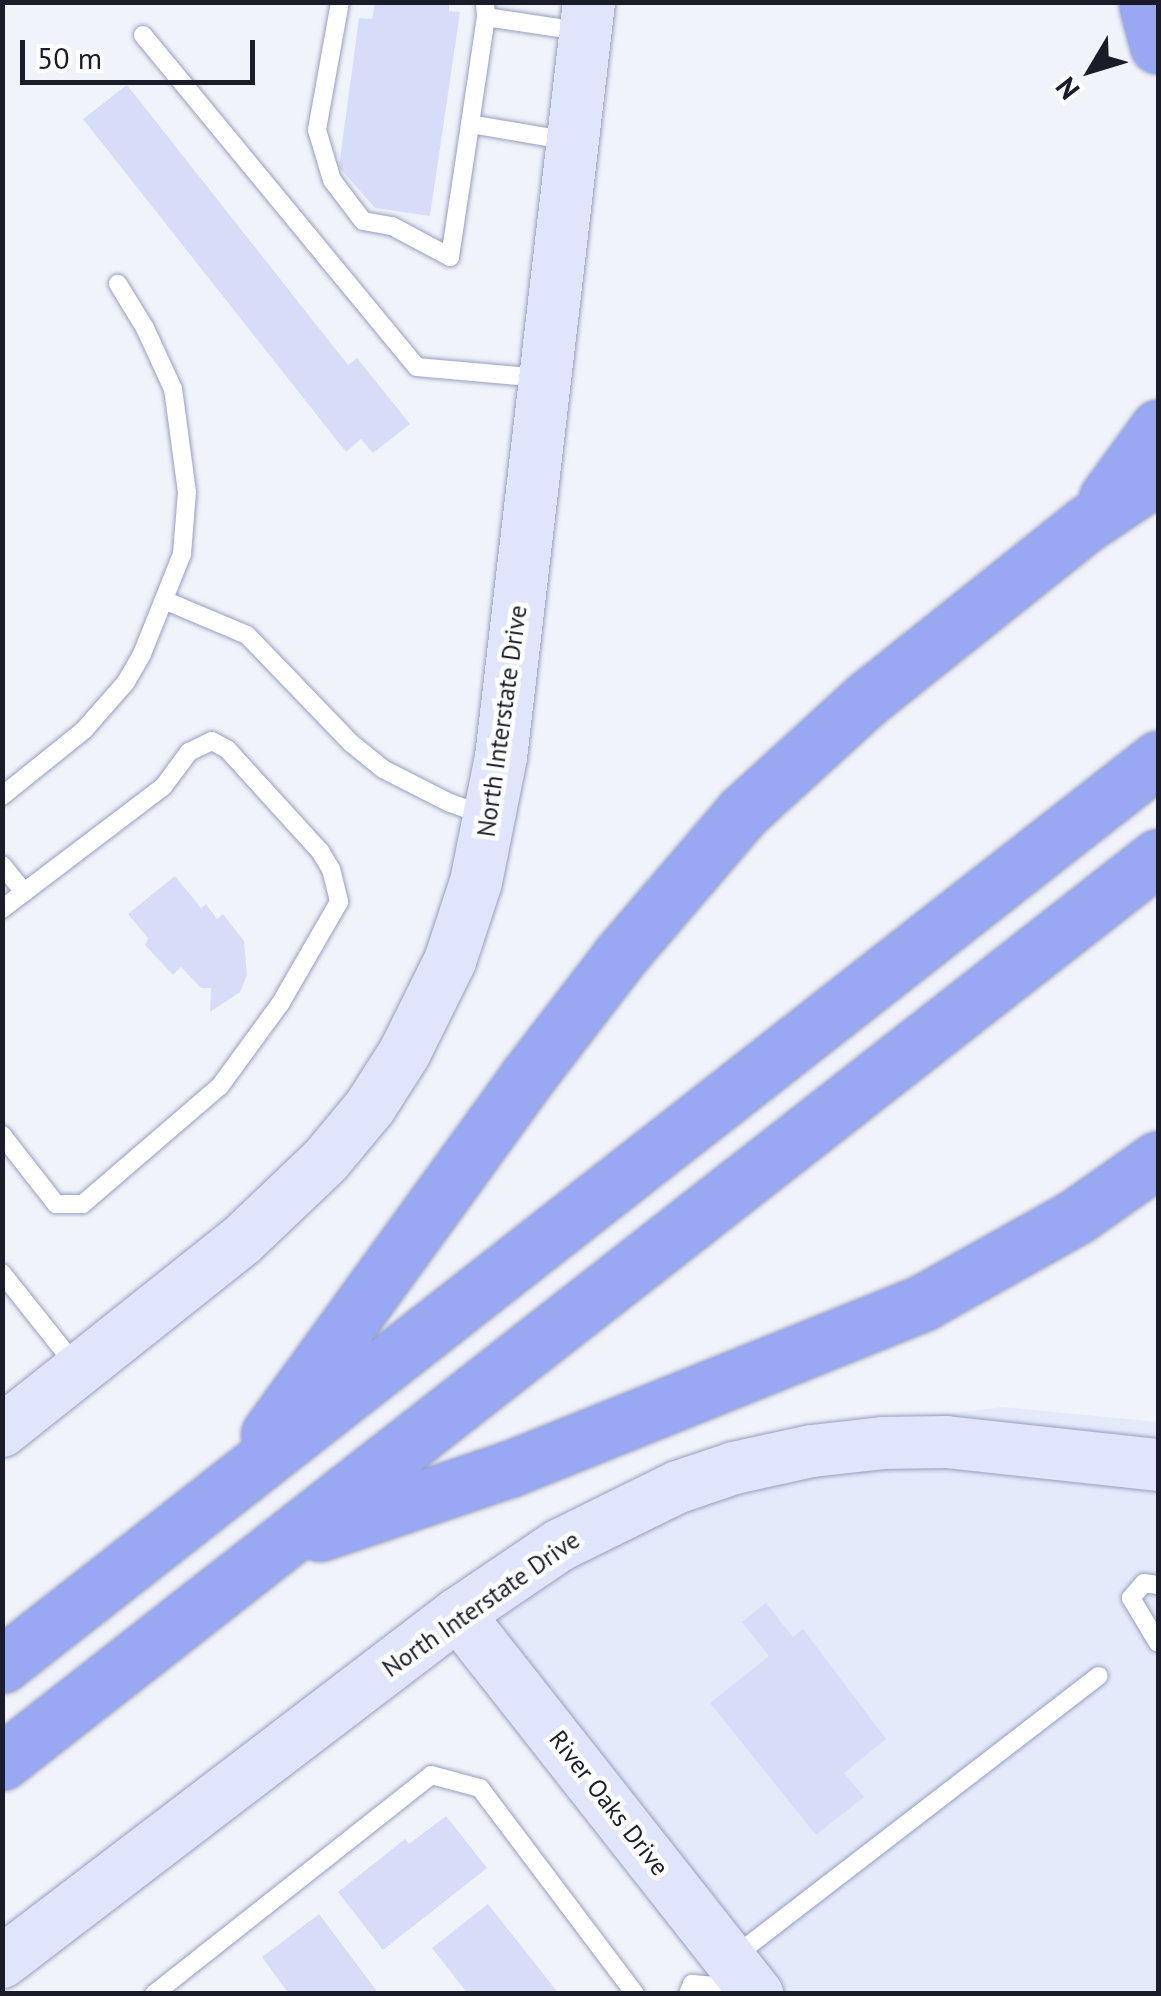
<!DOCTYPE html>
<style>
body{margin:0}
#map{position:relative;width:1161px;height:1996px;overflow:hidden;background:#f1f3fa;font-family:"PT Sans",sans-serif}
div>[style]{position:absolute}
.built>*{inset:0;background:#e5eafb}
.building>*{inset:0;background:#d7ddf8}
.roads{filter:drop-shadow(0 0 2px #979fc0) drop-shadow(0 0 2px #979fc0)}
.lane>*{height:18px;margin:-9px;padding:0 9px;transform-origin:9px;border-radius:9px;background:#fff}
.secondary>*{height:52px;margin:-26px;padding:0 26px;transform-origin:26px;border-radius:26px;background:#e0e5fb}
.highway>*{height:55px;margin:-27.5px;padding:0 27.5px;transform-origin:27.5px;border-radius:27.5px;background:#98a8f3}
span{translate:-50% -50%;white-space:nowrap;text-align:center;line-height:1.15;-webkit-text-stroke:9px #fff;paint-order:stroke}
.street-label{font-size:25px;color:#1a1d29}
.frame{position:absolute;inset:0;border:5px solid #1a1d29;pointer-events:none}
.north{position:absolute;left:1041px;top:20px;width:100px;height:100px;-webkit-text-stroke:8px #fff;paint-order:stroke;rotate:232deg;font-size:28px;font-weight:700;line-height:40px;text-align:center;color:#1a1d29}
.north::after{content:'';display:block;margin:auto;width:35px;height:45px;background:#1a1d29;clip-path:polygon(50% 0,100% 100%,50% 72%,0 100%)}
.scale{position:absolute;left:20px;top:40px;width:235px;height:45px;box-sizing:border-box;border:5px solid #1a1d29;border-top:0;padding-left:12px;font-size:30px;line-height:35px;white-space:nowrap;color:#1a1d29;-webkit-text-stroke:8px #fff;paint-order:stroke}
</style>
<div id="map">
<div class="built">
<i style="clip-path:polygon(1003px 1407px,1158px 1422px,1158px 1993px,780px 1993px,456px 1587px,523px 1537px,743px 1438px)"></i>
</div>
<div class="building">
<i style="clip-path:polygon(375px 2px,449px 2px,449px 11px,460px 12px,430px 216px,375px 208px,339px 167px,359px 18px,372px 19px)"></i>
<i style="clip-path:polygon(127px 85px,348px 365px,357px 358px,410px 424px,373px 453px,361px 439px,346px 452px,83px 119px)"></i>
<i style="clip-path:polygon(175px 876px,201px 908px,206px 904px,217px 919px,223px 914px,244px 941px,247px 975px,240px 992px,210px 1012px,211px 988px,201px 988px,181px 967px,173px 975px,145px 945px,148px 938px,128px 914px)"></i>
<i style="clip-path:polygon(766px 1603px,793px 1637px,803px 1629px,886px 1739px,844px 1773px,864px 1797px,816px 1835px,710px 1703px,769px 1656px,742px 1622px)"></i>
<i style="clip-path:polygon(446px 1816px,487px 1868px,383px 1950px,338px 1892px,405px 1839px,409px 1844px)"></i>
<i style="clip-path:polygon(488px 1904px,559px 1994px,468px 1994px,432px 1948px)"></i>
<i style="clip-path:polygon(319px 1914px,379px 1994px,289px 1994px,262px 1957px)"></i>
</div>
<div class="roads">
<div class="lane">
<i style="left:340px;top:2px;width:130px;rotate:100.2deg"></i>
<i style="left:317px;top:130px;width:52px;rotate:73.3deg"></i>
<i style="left:332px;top:180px;width:51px;rotate:52.9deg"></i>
<i style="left:363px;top:221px;width:29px;rotate:10deg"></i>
<i style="left:392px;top:226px;width:66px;rotate:28.1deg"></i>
<i style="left:450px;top:257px;width:134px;rotate:-81.4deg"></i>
<i style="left:470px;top:124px;width:101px;rotate:9.6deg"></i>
<i style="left:485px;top:2px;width:15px;rotate:86deg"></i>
<i style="left:486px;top:17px;width:95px;rotate:8.5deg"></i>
<i style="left:143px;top:35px;width:430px;rotate:50.5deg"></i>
<i style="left:417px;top:367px;width:124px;rotate:5.1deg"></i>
<i style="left:470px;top:124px;width:108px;rotate:-81.5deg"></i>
<i style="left:164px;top:600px;width:90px;rotate:22.9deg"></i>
<i style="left:247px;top:635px;width:150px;rotate:46.1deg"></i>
<i style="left:351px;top:743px;width:41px;rotate:39.1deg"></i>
<i style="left:383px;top:769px;width:75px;rotate:26.9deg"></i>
<i style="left:450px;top:803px;width:39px;rotate:19deg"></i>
<i style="left:2px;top:796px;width:105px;rotate:-38.8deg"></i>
<i style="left:84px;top:730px;width:64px;rotate:-48.8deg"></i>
<i style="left:126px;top:682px;width:32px;rotate:-60deg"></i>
<i style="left:142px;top:654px;width:108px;rotate:-68.2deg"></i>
<i style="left:182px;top:554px;width:62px;rotate:-85.4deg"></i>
<i style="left:187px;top:492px;width:104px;rotate:-97.7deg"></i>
<i style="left:173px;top:389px;width:67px;rotate:-114.7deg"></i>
<i style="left:145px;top:328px;width:52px;rotate:-121.5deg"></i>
<i style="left:2px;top:865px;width:35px;rotate:51deg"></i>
<i style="left:2px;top:909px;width:202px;rotate:-37.2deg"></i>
<i style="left:163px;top:787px;width:44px;rotate:-53.4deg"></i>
<i style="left:189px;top:752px;width:25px;rotate:-26deg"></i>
<i style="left:212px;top:741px;width:18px;rotate:29deg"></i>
<i style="left:228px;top:750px;width:137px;rotate:47.7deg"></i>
<i style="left:320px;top:851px;width:21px;rotate:59deg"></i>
<i style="left:331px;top:869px;width:34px;rotate:76deg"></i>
<i style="left:339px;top:902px;width:118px;rotate:120deg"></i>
<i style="left:280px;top:1004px;width:102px;rotate:126.2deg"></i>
<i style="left:220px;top:1086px;width:181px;rotate:139.3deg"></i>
<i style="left:83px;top:1204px;width:27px;rotate:180deg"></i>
<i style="left:56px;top:1204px;width:88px;rotate:-128deg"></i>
<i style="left:2px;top:1273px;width:119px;rotate:51.5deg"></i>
<i style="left:1158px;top:1585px;width:14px;rotate:-172deg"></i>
<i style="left:1144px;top:1583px;width:20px;rotate:131deg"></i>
<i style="left:1131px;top:1598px;width:52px;rotate:59deg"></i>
<i style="left:735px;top:1956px;width:459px;rotate:-37.6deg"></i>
<i style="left:154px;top:1994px;width:353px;rotate:-38.3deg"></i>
<i style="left:431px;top:1775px;width:51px;rotate:14.9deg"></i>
<i style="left:480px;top:1788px;width:258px;rotate:53deg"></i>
<i style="left:688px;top:1994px;width:11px;rotate:-68deg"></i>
<i style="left:692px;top:1984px;width:32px;rotate:5deg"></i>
<i style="left:724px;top:1987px;width:7px;rotate:98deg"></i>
</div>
<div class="secondary">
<i style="left:2px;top:1431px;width:305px;rotate:-38.5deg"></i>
<i style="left:241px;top:1241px;width:117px;rotate:-43.6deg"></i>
<i style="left:326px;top:1160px;width:69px;rotate:-50.3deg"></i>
<i style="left:370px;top:1107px;width:65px;rotate:-57.5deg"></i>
<i style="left:405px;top:1052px;width:102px;rotate:-63.7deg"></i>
<i style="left:450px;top:961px;width:83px;rotate:-71.8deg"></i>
<i style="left:476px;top:882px;width:127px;rotate:-78.7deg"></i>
<i style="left:501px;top:757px;width:760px;rotate:-83.35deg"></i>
<i style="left:458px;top:1614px;width:484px;rotate:51.8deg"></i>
<i style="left:2px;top:1962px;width:574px;rotate:-37.35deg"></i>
<i style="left:458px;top:1614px;width:123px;rotate:-34.1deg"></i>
<i style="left:560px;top:1545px;width:131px;rotate:-26.2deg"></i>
<i style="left:678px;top:1487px;width:59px;rotate:-18.7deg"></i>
<i style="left:734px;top:1468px;width:80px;rotate:-12.3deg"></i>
<i style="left:812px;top:1451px;width:71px;rotate:-6.4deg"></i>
<i style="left:883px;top:1443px;width:63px;rotate:-0.9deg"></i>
<i style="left:946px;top:1442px;width:213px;rotate:6.2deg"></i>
</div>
<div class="highway">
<i style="left:1147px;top:5px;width:42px;rotate:75deg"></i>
<i style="left:1107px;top:498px;width:87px;rotate:-53.9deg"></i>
<i style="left:269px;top:1434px;width:442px;rotate:-54.1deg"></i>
<i style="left:528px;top:1076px;width:151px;rotate:-52.5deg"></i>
<i style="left:620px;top:956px;width:189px;rotate:-49.5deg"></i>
<i style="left:743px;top:812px;width:169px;rotate:-42.4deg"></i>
<i style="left:868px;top:698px;width:279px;rotate:-38.6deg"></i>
<i style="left:1086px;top:524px;width:87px;rotate:-33.7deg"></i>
<i style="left:320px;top:1533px;width:203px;rotate:-18.7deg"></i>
<i style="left:512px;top:1468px;width:444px;rotate:-21.9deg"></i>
<i style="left:924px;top:1302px;width:176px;rotate:-29.3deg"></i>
<i style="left:1077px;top:1216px;width:99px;rotate:-35.1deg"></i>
<i style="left:2px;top:1665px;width:1469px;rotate:-38.09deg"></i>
<i style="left:2px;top:1762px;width:1468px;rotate:-38.06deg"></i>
</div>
</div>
<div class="street-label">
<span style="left:502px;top:721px;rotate:-82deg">North Interstate Drive</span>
<span style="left:481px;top:1604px;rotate:-35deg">North Interstate Drive</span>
<span style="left:609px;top:1803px;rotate:52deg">River Oaks Drive</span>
</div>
<div class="frame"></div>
<div class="north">N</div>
<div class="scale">50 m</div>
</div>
